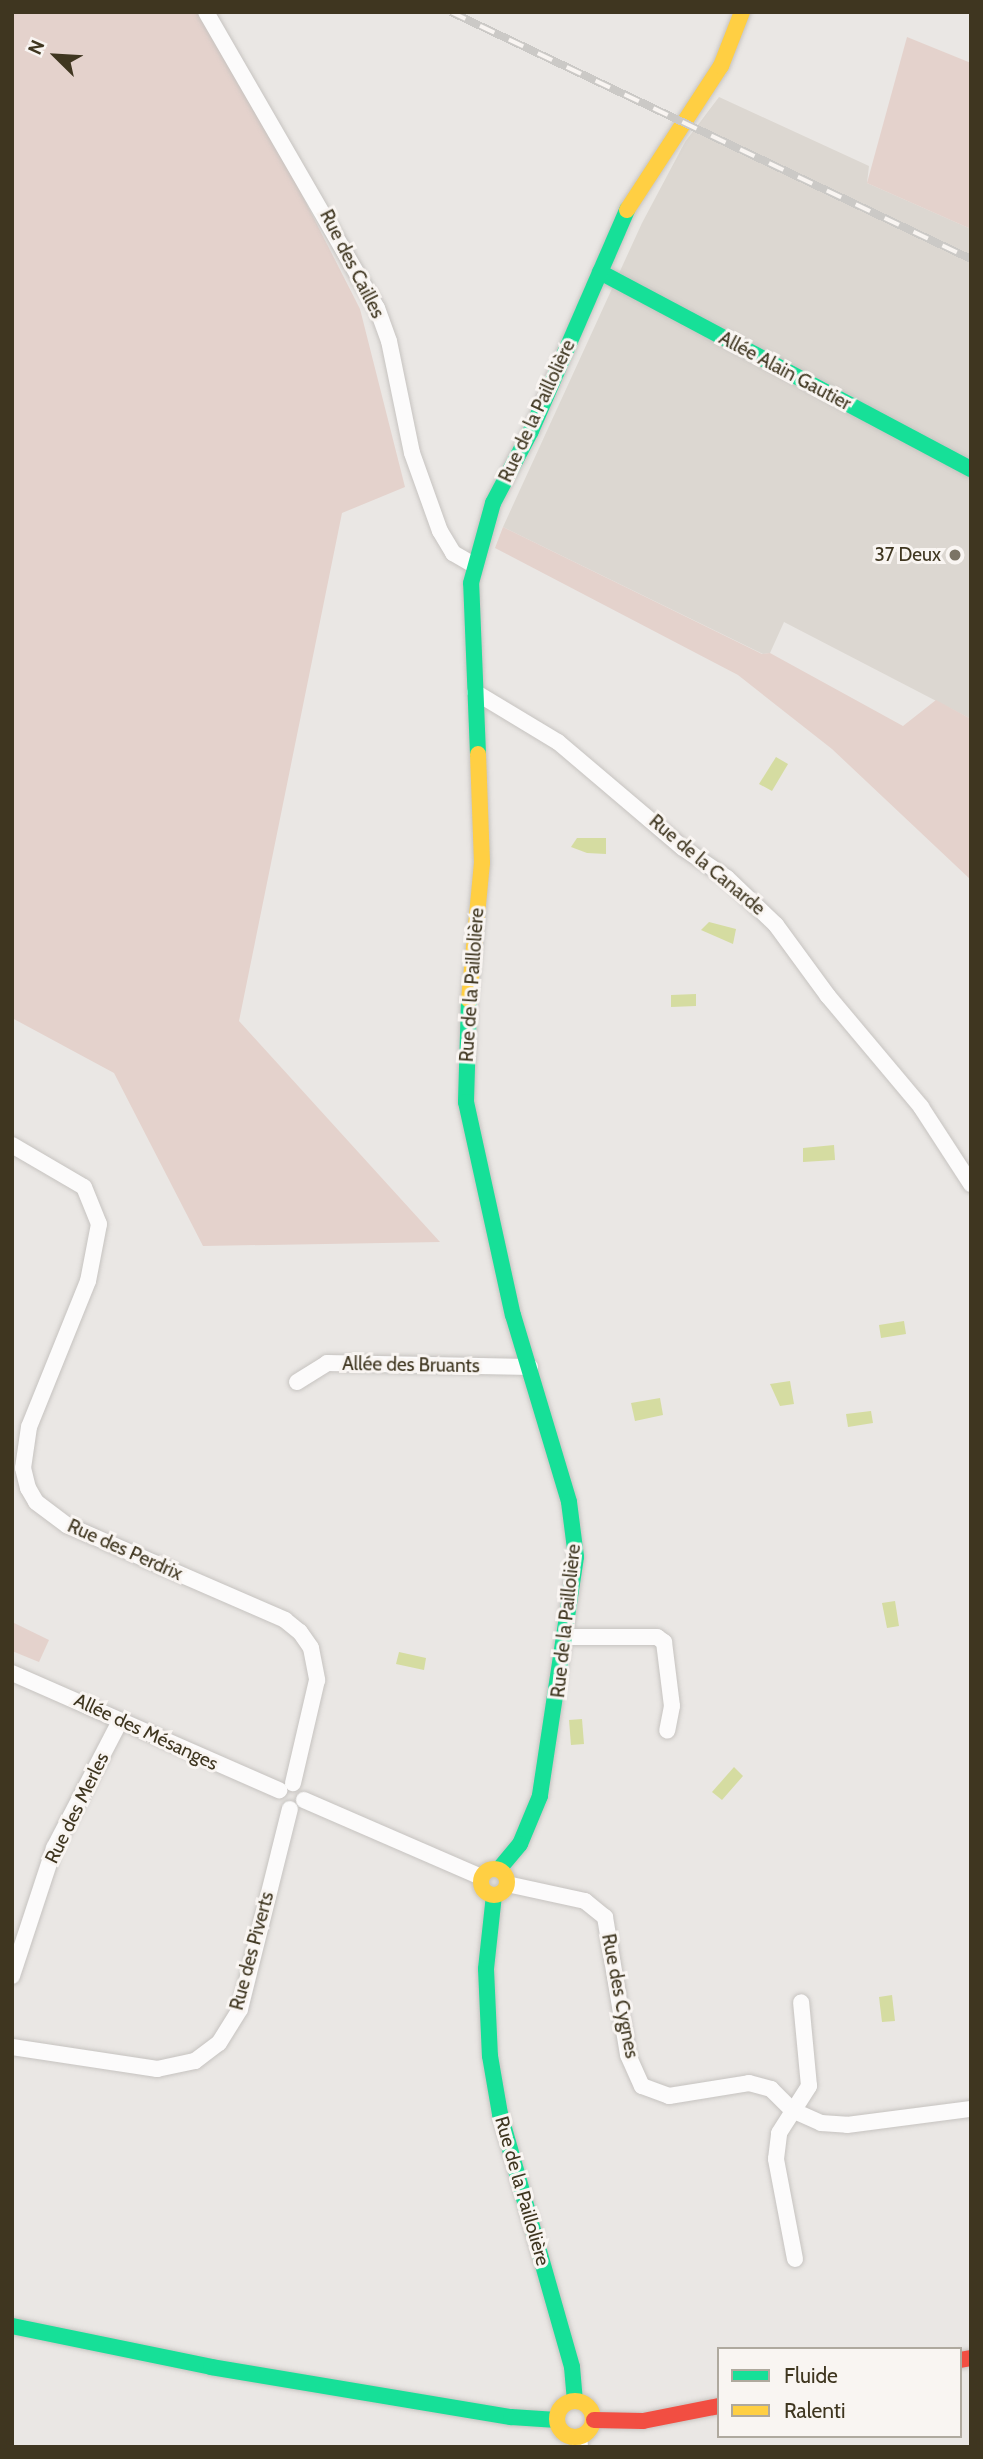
<!DOCTYPE html>
<meta charset="utf-8">
<style>
body{margin:0}
#map{position:relative;width:983px;height:2459px;overflow:hidden;background:#eae7e4;font-family:Cabin,sans-serif}
div>[style]{position:absolute}
.built>*{inset:0;background:#dcd7d1}
.green>*{inset:0;background:#e4d2cc}
.water>*{inset:0;background:#d5dca1}
.roads{filter:drop-shadow(0 0 2px #c6c3c0) drop-shadow(0 0 2px #c6c3c0)}
.street>*{height:16px;margin:-8px;padding:0 8px;transform-origin:8px;border-radius:8px;background:#fcfbfb}
.fast>*{height:16px;margin:-8px;padding:0 8px;transform-origin:8px;border-radius:8px;background:#16e098}
.slow>*{height:16px;margin:-8px;padding:0 8px;transform-origin:8px;border-radius:8px;background:#ffcf43}
.slow>.ring{margin:-8px;padding:0;box-sizing:content-box;background:none;border:16px solid #ffcf43;border-radius:50%}
.jam>*{height:16px;margin:-8px;padding:0 8px;transform-origin:8px;border-radius:8px;background:#f24e42}
.rail>*{height:8px;margin-top:-4px;transform-origin:0;background:repeating-linear-gradient(90deg,#f9f5f2 0 16px,#cbc9c6 0 32px);box-sizing:border-box;border-block:2px solid #cbc9c6}
.dots>*{width:19px;height:19px;translate:-50% -50%;box-sizing:border-box;border:4px solid #f9f5f2;border-radius:50%}
span{translate:-50% -50%;white-space:nowrap;text-align:center;line-height:1.15;-webkit-text-stroke:6px #f9f5f2;paint-order:stroke}
.street-label{font-size:19px;color:#3f3620}
.poi-label{font-size:19px;color:#3f3620}
.right{translate:-100% -50%;text-align:right}
.frame{position:absolute;inset:0;border:14px solid #3f3620;pointer-events:none}
.legend{position:absolute;left:717px;top:2347px;width:245px;height:91px;box-sizing:border-box;background:#f9f5f2;border:2px solid #afa99e;margin:0;padding:9px 12px;list-style:none;font-size:21px;color:#3f3620}
.legend li{display:flex;align-items:center;gap:14px;height:35px}
.legend b{width:35px;border:2px solid #afa99e}
.north{position:absolute;left:21px;top:21px;width:70px;height:70px;-webkit-text-stroke:5px #f9f5f2;paint-order:stroke;rotate:294deg;font-size:19px;font-weight:700;line-height:28px;text-align:center;color:#3f3620}
.north::after{content:'';display:block;margin:auto;width:24px;height:32px;background:#3f3620;clip-path:polygon(50% 0,100% 100%,50% 72%,0 100%)}
</style>
<div id="map">
<div class="built">
<i style="clip-path:polygon(719px 97px,869px 166px,867px 183px,971px 229px,971px 719px,784px 622px,770px 653px,763px 654px,503px 527px,642px 223px,685px 142px)"></i>
</div>
<div class="green">
<i style="clip-path:polygon(12px 12px,209px 12px,360px 309px,405px 487px,342px 513px,239px 1021px,440px 1242px,203px 1246px,114px 1073px,12px 1018px)"></i>
<i style="clip-path:polygon(907px 37px,971px 63px,971px 229px,867px 183px)"></i>
<i style="clip-path:polygon(503px 527px,762px 654px,770px 653px,903px 726px,936px 700px,971px 719px,971px 880px,832px 749px,738px 675px,495px 548px)"></i>
<i style="clip-path:polygon(12px 1622px,49px 1640px,39px 1662px,12px 1651px)"></i>
</div>
<div class="water">
<i style="clip-path:polygon(776px 757px,788px 764px,772px 791px,759px 784px)"></i>
<i style="clip-path:polygon(577px 838px,606px 838px,606px 854px,587px 853px,571px 847px)"></i>
<i style="clip-path:polygon(709px 922px,736px 929px,733px 944px,701px 930px)"></i>
<i style="clip-path:polygon(696px 994px,696px 1006px,671px 1007px,671px 995px)"></i>
<i style="clip-path:polygon(834px 1145px,835px 1160px,803px 1162px,803px 1148px)"></i>
<i style="clip-path:polygon(904px 1321px,906px 1334px,881px 1338px,879px 1325px)"></i>
<i style="clip-path:polygon(790px 1381px,794px 1404px,780px 1406px,770px 1384px)"></i>
<i style="clip-path:polygon(660px 1398px,663px 1415px,635px 1421px,631px 1403px)"></i>
<i style="clip-path:polygon(871px 1411px,873px 1423px,848px 1427px,846px 1414px)"></i>
<i style="clip-path:polygon(895px 1601px,899px 1626px,887px 1628px,882px 1603px)"></i>
<i style="clip-path:polygon(399px 1652px,426px 1658px,424px 1670px,396px 1664px)"></i>
<i style="clip-path:polygon(582px 1719px,584px 1744px,571px 1745px,569px 1720px)"></i>
<i style="clip-path:polygon(734px 1767px,743px 1776px,722px 1800px,712px 1792px)"></i>
<i style="clip-path:polygon(892px 1995px,895px 2021px,882px 2022px,879px 1997px)"></i>
</div>
<div class="roads">
<div class="street">
<i style="left:206px;top:12px;width:342px;rotate:60deg"></i>
<i style="left:377px;top:308px;width:35px;rotate:70deg"></i>
<i style="left:389px;top:341px;width:114px;rotate:78.4deg"></i>
<i style="left:412px;top:453px;width:83px;rotate:70.3deg"></i>
<i style="left:440px;top:531px;width:26px;rotate:59deg"></i>
<i style="left:453px;top:553px;width:24px;rotate:30deg"></i>
<i style="left:475px;top:692px;width:97px;rotate:31.1deg"></i>
<i style="left:558px;top:742px;width:164px;rotate:40.3deg"></i>
<i style="left:683px;top:848px;width:53px;rotate:34.3deg"></i>
<i style="left:727px;top:878px;width:68px;rotate:43.8deg"></i>
<i style="left:776px;top:925px;width:88px;rotate:53.8deg"></i>
<i style="left:828px;top:996px;width:145px;rotate:50deg"></i>
<i style="left:921px;top:1107px;width:92px;rotate:57deg"></i>
<i style="left:12px;top:1145px;width:83px;rotate:30.3deg"></i>
<i style="left:84px;top:1187px;width:40px;rotate:68deg"></i>
<i style="left:99px;top:1224px;width:58px;rotate:100.9deg"></i>
<i style="left:88px;top:1281px;width:157px;rotate:112deg"></i>
<i style="left:29px;top:1427px;width:41px;rotate:98.3deg"></i>
<i style="left:23px;top:1468px;width:21px;rotate:76deg"></i>
<i style="left:28px;top:1488px;width:16px;rotate:60deg"></i>
<i style="left:36px;top:1502px;width:39px;rotate:37deg"></i>
<i style="left:67px;top:1525px;width:238px;rotate:23.5deg"></i>
<i style="left:285px;top:1620px;width:19px;rotate:39deg"></i>
<i style="left:300px;top:1632px;width:19px;rotate:55deg"></i>
<i style="left:311px;top:1648px;width:33px;rotate:79deg"></i>
<i style="left:317px;top:1680px;width:106px;rotate:103.1deg"></i>
<i style="left:297px;top:1382px;width:36px;rotate:-32deg"></i>
<i style="left:327px;top:1363px;width:203px;rotate:1.1deg"></i>
<i style="left:566px;top:1637px;width:91px"></i>
<i style="left:657px;top:1637px;width:9px;rotate:36deg"></i>
<i style="left:664px;top:1642px;width:64px;rotate:82.9deg"></i>
<i style="left:672px;top:1706px;width:25px;rotate:101deg"></i>
<i style="left:12px;top:1673px;width:292px;rotate:23.7deg"></i>
<i style="left:304px;top:1800px;width:193px;rotate:23.5deg"></i>
<i style="left:507px;top:1884px;width:80px;rotate:12.3deg"></i>
<i style="left:585px;top:1901px;width:26px;rotate:39deg"></i>
<i style="left:605px;top:1917px;width:140px;rotate:80.5deg"></i>
<i style="left:628px;top:2055px;width:34px;rotate:66deg"></i>
<i style="left:642px;top:2086px;width:29px;rotate:20deg"></i>
<i style="left:669px;top:2096px;width:81px;rotate:-9.2deg"></i>
<i style="left:749px;top:2083px;width:23px;rotate:15deg"></i>
<i style="left:771px;top:2089px;width:30px;rotate:45deg"></i>
<i style="left:792px;top:2110px;width:32px;rotate:24deg"></i>
<i style="left:821px;top:2123px;width:26px;rotate:4deg"></i>
<i style="left:847px;top:2125px;width:125px;rotate:-7.4deg"></i>
<i style="left:12px;top:1976px;width:135px;rotate:-71.8deg"></i>
<i style="left:54px;top:1848px;width:143px;rotate:-62.5deg"></i>
<i style="left:12px;top:2047px;width:147px;rotate:8.6deg"></i>
<i style="left:157px;top:2069px;width:39px;rotate:-12deg"></i>
<i style="left:195px;top:2061px;width:30px;rotate:-37deg"></i>
<i style="left:219px;top:2043px;width:40px;rotate:-58deg"></i>
<i style="left:240px;top:2009px;width:206px;rotate:-76deg"></i>
<i style="left:795px;top:2259px;width:102px;rotate:-100.8deg"></i>
<i style="left:776px;top:2159px;width:26px;rotate:-83deg"></i>
<i style="left:779px;top:2133px;width:56px;rotate:-57.4deg"></i>
<i style="left:809px;top:2086px;width:84px;rotate:-95.4deg"></i>
<i style="left:579px;top:2437px;width:10px;rotate:84deg"></i>
</div>
<div class="fast">
<i style="left:600px;top:272px;width:420px;rotate:28deg"></i>
<i style="left:478px;top:754px;width:171px;rotate:-92.3deg"></i>
<i style="left:471px;top:583px;width:83px;rotate:-74.6deg"></i>
<i style="left:493px;top:503px;width:81px;rotate:-62.2deg"></i>
<i style="left:531px;top:431px;width:241px;rotate:-66.5deg"></i>
<i style="left:469px;top:1000px;width:102px;rotate:91.7deg"></i>
<i style="left:466px;top:1102px;width:218px;rotate:77.6deg"></i>
<i style="left:513px;top:1315px;width:195px;rotate:73.3deg"></i>
<i style="left:569px;top:1502px;width:55px;rotate:82.7deg"></i>
<i style="left:576px;top:1557px;width:242px;rotate:98.6deg"></i>
<i style="left:540px;top:1796px;width:52px;rotate:112.6deg"></i>
<i style="left:520px;top:1844px;width:33px;rotate:130deg"></i>
<i style="left:494px;top:1895px;width:74px;rotate:96.2deg"></i>
<i style="left:486px;top:1969px;width:87px;rotate:87.4deg"></i>
<i style="left:490px;top:2056px;width:59px;rotate:80.2deg"></i>
<i style="left:500px;top:2114px;width:263px;rotate:74.1deg"></i>
<i style="left:572px;top:2367px;width:34px;rotate:85deg"></i>
<i style="left:12px;top:2326px;width:203px;rotate:11.6deg"></i>
<i style="left:211px;top:2367px;width:304px;rotate:9.5deg"></i>
<i style="left:511px;top:2417px;width:46px;rotate:3.7deg"></i>
</div>
<div class="slow">
<i style="left:627px;top:210px;width:172px;rotate:-56.9deg"></i>
<i style="left:721px;top:66px;width:58px;rotate:-68.7deg"></i>
<i style="left:469px;top:1000px;width:138px;rotate:-84.6deg"></i>
<i style="left:482px;top:863px;width:109px;rotate:-92.1deg"></i>
<i class="ring" style="left:481px;top:1869px;width:10px;height:10px"></i>
<i class="ring" style="left:557px;top:2401px;width:20px;height:20px"></i>
</div>
<div class="jam">
<i style="left:960px;top:2360px;width:11px;rotate:-10deg"></i>
<i style="left:594px;top:2420px;width:49px;rotate:1.2deg"></i>
<i style="left:643px;top:2421px;width:77px;rotate:-11.2deg"></i>
</div>
</div>
<div class="rail">
<i style="left:451px;top:12px;width:576px;rotate:25.41deg"></i>
</div>
<div class="dots">
<i style="left:955px;top:555px;background:#7b7465"></i>
</div>
<div class="street-label">
<span style="left:352px;top:264px;rotate:63deg">Rue des Cailles</span>
<span style="left:785px;top:371px;rotate:28deg">Allée Alain Gautier</span>
<span style="left:537px;top:411px;rotate:-65deg">Rue de la Paillolière</span>
<span style="left:707px;top:865px;rotate:40deg">Rue de la Canarde</span>
<span style="left:472px;top:985px;rotate:-86deg">Rue de la Paillolière</span>
<span style="left:411px;top:1365px;rotate:1deg">Allée des Bruants</span>
<span style="left:125px;top:1550px;rotate:24deg">Rue des Perdrix</span>
<span style="left:566px;top:1621px;rotate:-84deg">Rue de la Paillolière</span>
<span style="left:146px;top:1732px;rotate:25deg">Allée des Mésanges</span>
<span style="left:77px;top:1808px;rotate:-64deg">Rue des Merles</span>
<span style="left:252px;top:1951px;rotate:-75deg">Rue des Piverts</span>
<span style="left:620px;top:1996px;rotate:79deg">Rue des Cygnes</span>
<span style="left:522px;top:2191px;rotate:74deg">Rue de la Paillolière</span>
</div>
<div class="poi-label">
<span class="right" style="left:941px;top:555px">37 Deux</span>
</div>
<div class="frame"></div>
<ul class="legend">
<li><b style="height:9px;background:#16e098"></b>Fluide</li>
<li><b style="height:9px;background:#ffcf43"></b>Ralenti</li>
</ul>
<div class="north">N</div>
</div>
